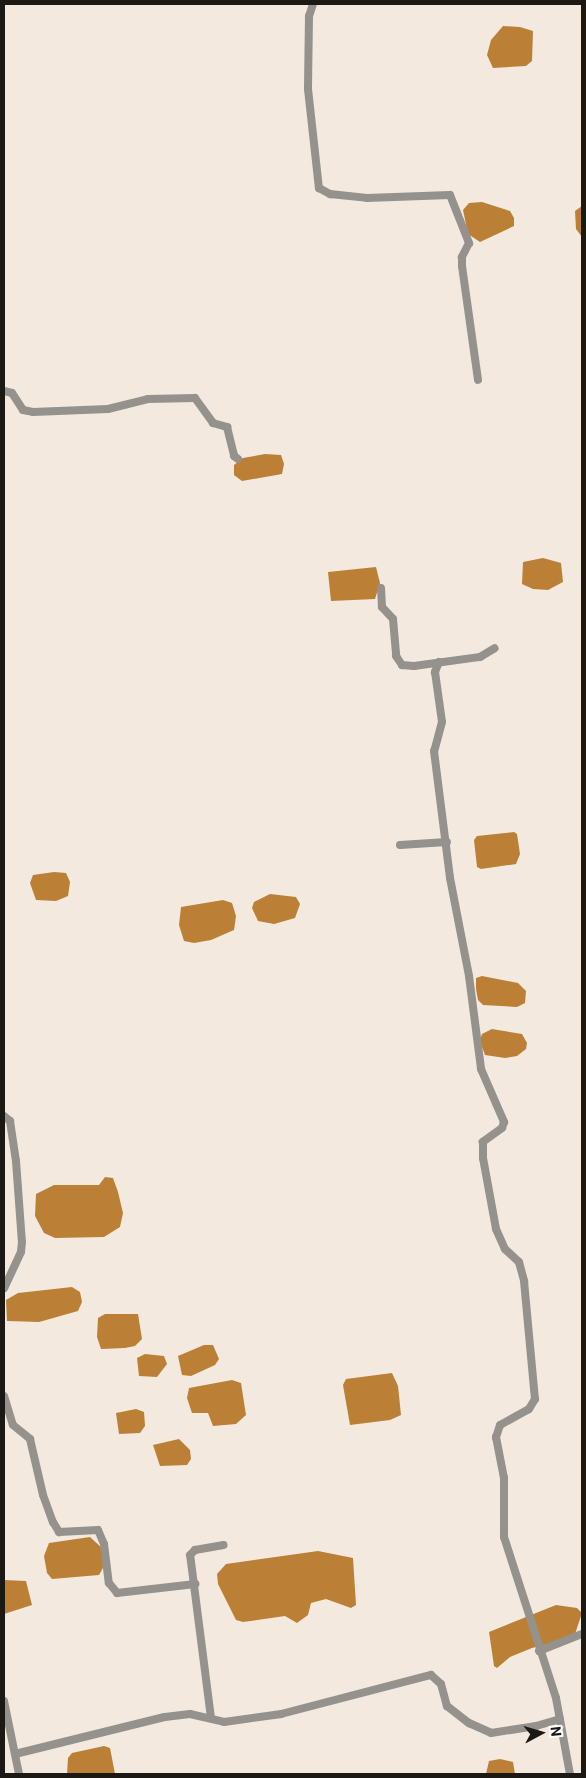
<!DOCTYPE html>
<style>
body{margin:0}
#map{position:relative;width:586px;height:1778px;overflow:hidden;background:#f4e9de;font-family:Roboto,sans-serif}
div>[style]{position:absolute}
.water>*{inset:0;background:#bb8035}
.street>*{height:8px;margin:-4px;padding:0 4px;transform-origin:4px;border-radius:4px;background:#95918c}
span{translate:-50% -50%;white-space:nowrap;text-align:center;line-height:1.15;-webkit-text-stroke:4px #fff;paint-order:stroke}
.frame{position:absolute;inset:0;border:5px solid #1c1915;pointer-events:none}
.north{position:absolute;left:516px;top:1708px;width:50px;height:50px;-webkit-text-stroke:4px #fff;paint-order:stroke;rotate:84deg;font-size:14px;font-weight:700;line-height:20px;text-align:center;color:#1c1915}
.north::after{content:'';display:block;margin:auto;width:18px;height:22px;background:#1c1915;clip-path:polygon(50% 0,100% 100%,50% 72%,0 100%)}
</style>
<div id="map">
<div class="water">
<i style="clip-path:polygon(503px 26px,520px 27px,533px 31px,532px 61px,526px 66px,493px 68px,487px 55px,491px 40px)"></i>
<i style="clip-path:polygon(482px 202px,510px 211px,514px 218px,514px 226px,480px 242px,468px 234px,463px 210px,469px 203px)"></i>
<i style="clip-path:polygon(582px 206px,582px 237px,576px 229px,575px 211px)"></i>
<i style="clip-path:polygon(265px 454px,281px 455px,284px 464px,282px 474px,242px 481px,234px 475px,234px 465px,243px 458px)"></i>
<i style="clip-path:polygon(543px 558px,561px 563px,563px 582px,548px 590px,533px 589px,522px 584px,523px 562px)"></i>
<i style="clip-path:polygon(376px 567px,380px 583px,375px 599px,331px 601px,328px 572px)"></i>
<i style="clip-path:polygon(514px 832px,517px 834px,520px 854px,516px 864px,481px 869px,477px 867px,474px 840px,477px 836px)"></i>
<i style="clip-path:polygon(54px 872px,66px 873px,70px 882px,68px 896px,56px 901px,36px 900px,30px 883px,33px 875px)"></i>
<i style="clip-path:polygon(270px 894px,296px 897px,300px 904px,295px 918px,274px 924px,258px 921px,252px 908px,254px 902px)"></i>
<i style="clip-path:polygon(223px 900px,232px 903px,236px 916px,234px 930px,211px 940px,194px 943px,184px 941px,179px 925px,181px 907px)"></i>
<i style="clip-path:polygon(482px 976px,518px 983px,526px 991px,525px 1003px,517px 1007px,483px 1005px,478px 1000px,476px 989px,476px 978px)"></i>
<i style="clip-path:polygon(492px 1029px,522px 1034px,527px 1043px,526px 1049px,517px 1056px,505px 1058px,485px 1055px,480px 1041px,482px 1034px)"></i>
<i style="clip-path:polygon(105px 1177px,113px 1178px,118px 1192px,123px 1213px,120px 1227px,104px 1237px,55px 1238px,44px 1233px,35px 1216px,36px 1194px,54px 1185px,99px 1185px)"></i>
<i style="clip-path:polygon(72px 1287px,80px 1292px,82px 1302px,78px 1311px,39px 1322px,7px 1321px,6px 1300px,18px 1293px)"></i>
<i style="clip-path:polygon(105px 1314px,138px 1314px,142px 1339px,135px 1346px,125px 1348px,101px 1349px,97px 1337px,98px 1318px)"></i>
<i style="clip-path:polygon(204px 1345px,213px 1345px,219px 1359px,215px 1365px,191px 1376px,182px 1375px,178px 1356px)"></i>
<i style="clip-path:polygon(145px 1354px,164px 1356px,167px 1364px,157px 1377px,139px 1376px,137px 1358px)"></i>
<i style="clip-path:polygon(392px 1373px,398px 1386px,401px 1415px,390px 1420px,350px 1425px,343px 1385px,346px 1379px)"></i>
<i style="clip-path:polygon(232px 1380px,241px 1383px,246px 1415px,236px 1424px,213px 1426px,208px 1413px,192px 1413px,187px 1398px,189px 1388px)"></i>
<i style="clip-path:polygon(136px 1409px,144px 1412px,145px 1426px,140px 1433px,119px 1434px,116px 1413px)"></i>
<i style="clip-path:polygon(179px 1439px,190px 1450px,191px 1459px,187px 1465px,160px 1466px,153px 1445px)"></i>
<i style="clip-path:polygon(90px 1537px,102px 1548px,104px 1566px,99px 1575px,52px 1579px,47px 1573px,44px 1556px,49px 1543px)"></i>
<i style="clip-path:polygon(318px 1551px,353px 1558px,356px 1605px,351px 1608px,326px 1599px,311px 1603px,308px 1615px,297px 1623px,285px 1616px,243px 1622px,236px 1620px,218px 1584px,217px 1574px,226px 1564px)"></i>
<i style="clip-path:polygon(4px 1580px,26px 1581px,32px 1605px,4px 1614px)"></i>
<i style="clip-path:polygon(556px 1605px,577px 1608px,582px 1613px,574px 1637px,532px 1648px,510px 1657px,497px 1668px,494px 1666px,489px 1632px)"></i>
<i style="clip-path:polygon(104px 1746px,110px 1748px,115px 1774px,67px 1774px,68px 1758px,72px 1753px)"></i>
<i style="clip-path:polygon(500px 1759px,513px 1762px,515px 1774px,486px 1774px,489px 1761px)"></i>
</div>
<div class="street">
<i style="left:313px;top:4px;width:13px;rotate:108deg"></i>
<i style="left:309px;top:16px;width:73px;rotate:90.8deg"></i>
<i style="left:308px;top:89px;width:100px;rotate:83.7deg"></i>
<i style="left:319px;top:188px;width:13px;rotate:29deg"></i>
<i style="left:330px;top:194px;width:37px;rotate:6deg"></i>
<i style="left:367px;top:198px;width:83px;rotate:-2.1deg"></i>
<i style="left:450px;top:195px;width:52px;rotate:68.4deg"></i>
<i style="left:469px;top:243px;width:16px;rotate:117deg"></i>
<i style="left:462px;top:257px;width:9px;rotate:90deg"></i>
<i style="left:462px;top:266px;width:115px;rotate:82deg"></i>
<i style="left:4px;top:391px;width:8px;rotate:14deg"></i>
<i style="left:12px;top:393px;width:20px;rotate:57deg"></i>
<i style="left:23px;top:410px;width:10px;rotate:11deg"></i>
<i style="left:33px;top:412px;width:75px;rotate:-2.3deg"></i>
<i style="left:108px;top:409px;width:41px;rotate:-14deg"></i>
<i style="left:148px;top:399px;width:47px;rotate:-1.2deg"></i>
<i style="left:195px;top:398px;width:31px;rotate:54deg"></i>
<i style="left:213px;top:423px;width:15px;rotate:16deg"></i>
<i style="left:227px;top:427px;width:30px;rotate:76deg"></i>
<i style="left:234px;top:456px;width:5px;rotate:37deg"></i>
<i style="left:381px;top:588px;width:19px;rotate:87deg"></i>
<i style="left:382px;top:607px;width:16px;rotate:47deg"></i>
<i style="left:393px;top:619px;width:37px;rotate:85deg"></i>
<i style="left:396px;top:656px;width:11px;rotate:56deg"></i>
<i style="left:402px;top:665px;width:12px;rotate:5deg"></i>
<i style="left:414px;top:666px;width:67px;rotate:-7.8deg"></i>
<i style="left:480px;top:657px;width:17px;rotate:-31deg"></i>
<i style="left:439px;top:662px;width:11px;rotate:112deg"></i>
<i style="left:435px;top:672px;width:50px;rotate:82deg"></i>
<i style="left:442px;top:722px;width:30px;rotate:105deg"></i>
<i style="left:434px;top:751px;width:128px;rotate:82.8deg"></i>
<i style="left:450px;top:878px;width:100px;rotate:79deg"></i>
<i style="left:469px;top:976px;width:94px;rotate:82.6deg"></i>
<i style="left:481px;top:1069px;width:58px;rotate:66.5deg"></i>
<i style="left:504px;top:1122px;width:6px;rotate:108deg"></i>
<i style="left:502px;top:1128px;width:24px;rotate:144deg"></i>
<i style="left:483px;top:1142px;width:16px;rotate:90deg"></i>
<i style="left:483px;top:1158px;width:72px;rotate:79.6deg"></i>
<i style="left:496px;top:1229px;width:22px;rotate:66deg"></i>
<i style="left:505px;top:1249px;width:19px;rotate:43deg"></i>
<i style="left:519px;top:1262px;width:20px;rotate:75deg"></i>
<i style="left:524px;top:1281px;width:119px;rotate:84.7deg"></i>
<i style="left:535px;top:1399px;width:12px;rotate:121deg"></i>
<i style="left:529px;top:1409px;width:33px;rotate:151deg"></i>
<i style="left:500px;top:1425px;width:13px;rotate:108deg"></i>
<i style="left:496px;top:1437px;width:42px;rotate:79deg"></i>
<i style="left:504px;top:1478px;width:59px;rotate:90deg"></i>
<i style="left:504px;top:1537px;width:169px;rotate:72.1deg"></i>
<i style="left:556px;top:1698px;width:77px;rotate:79.6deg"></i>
<i style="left:400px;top:845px;width:47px;rotate:-3.7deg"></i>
<i style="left:4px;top:1116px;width:8px;rotate:40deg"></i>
<i style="left:10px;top:1121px;width:40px;rotate:81.5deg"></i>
<i style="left:16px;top:1161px;width:81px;rotate:85.8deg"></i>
<i style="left:22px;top:1242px;width:10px;rotate:96deg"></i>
<i style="left:21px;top:1252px;width:40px;rotate:115deg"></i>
<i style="left:4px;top:1396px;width:30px;rotate:73deg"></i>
<i style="left:13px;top:1425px;width:22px;rotate:39deg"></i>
<i style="left:30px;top:1439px;width:57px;rotate:76.9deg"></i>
<i style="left:43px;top:1495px;width:29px;rotate:70deg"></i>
<i style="left:53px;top:1522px;width:12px;rotate:59deg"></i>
<i style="left:59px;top:1532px;width:39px;rotate:-3deg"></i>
<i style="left:98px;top:1530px;width:15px;rotate:67deg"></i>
<i style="left:104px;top:1544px;width:39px;rotate:83deg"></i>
<i style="left:109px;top:1583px;width:13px;rotate:51deg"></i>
<i style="left:117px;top:1593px;width:79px;rotate:-6.6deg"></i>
<i style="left:539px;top:1651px;width:46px;rotate:-21.6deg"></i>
<i style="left:4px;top:1701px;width:75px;rotate:78.4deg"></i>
<i style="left:211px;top:1718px;width:164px;rotate:-97.3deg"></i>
<i style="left:190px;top:1555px;width:7px;rotate:-45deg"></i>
<i style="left:195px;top:1550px;width:29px;rotate:-10deg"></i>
<i style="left:15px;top:1754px;width:154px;rotate:-13.9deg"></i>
<i style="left:165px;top:1717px;width:25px;rotate:-7deg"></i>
<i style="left:190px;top:1714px;width:35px;rotate:13deg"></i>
<i style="left:224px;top:1722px;width:58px;rotate:-8deg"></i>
<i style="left:281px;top:1714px;width:155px;rotate:-14.6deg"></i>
<i style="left:431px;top:1675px;width:13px;rotate:42deg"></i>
<i style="left:441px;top:1684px;width:23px;rotate:75deg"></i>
<i style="left:447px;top:1706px;width:28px;rotate:38deg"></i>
<i style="left:469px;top:1723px;width:24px;rotate:24deg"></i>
<i style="left:491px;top:1733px;width:46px;rotate:-8.8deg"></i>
<i style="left:536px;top:1726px;width:25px;rotate:-16deg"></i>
</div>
<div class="frame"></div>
<div class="north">N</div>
</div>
